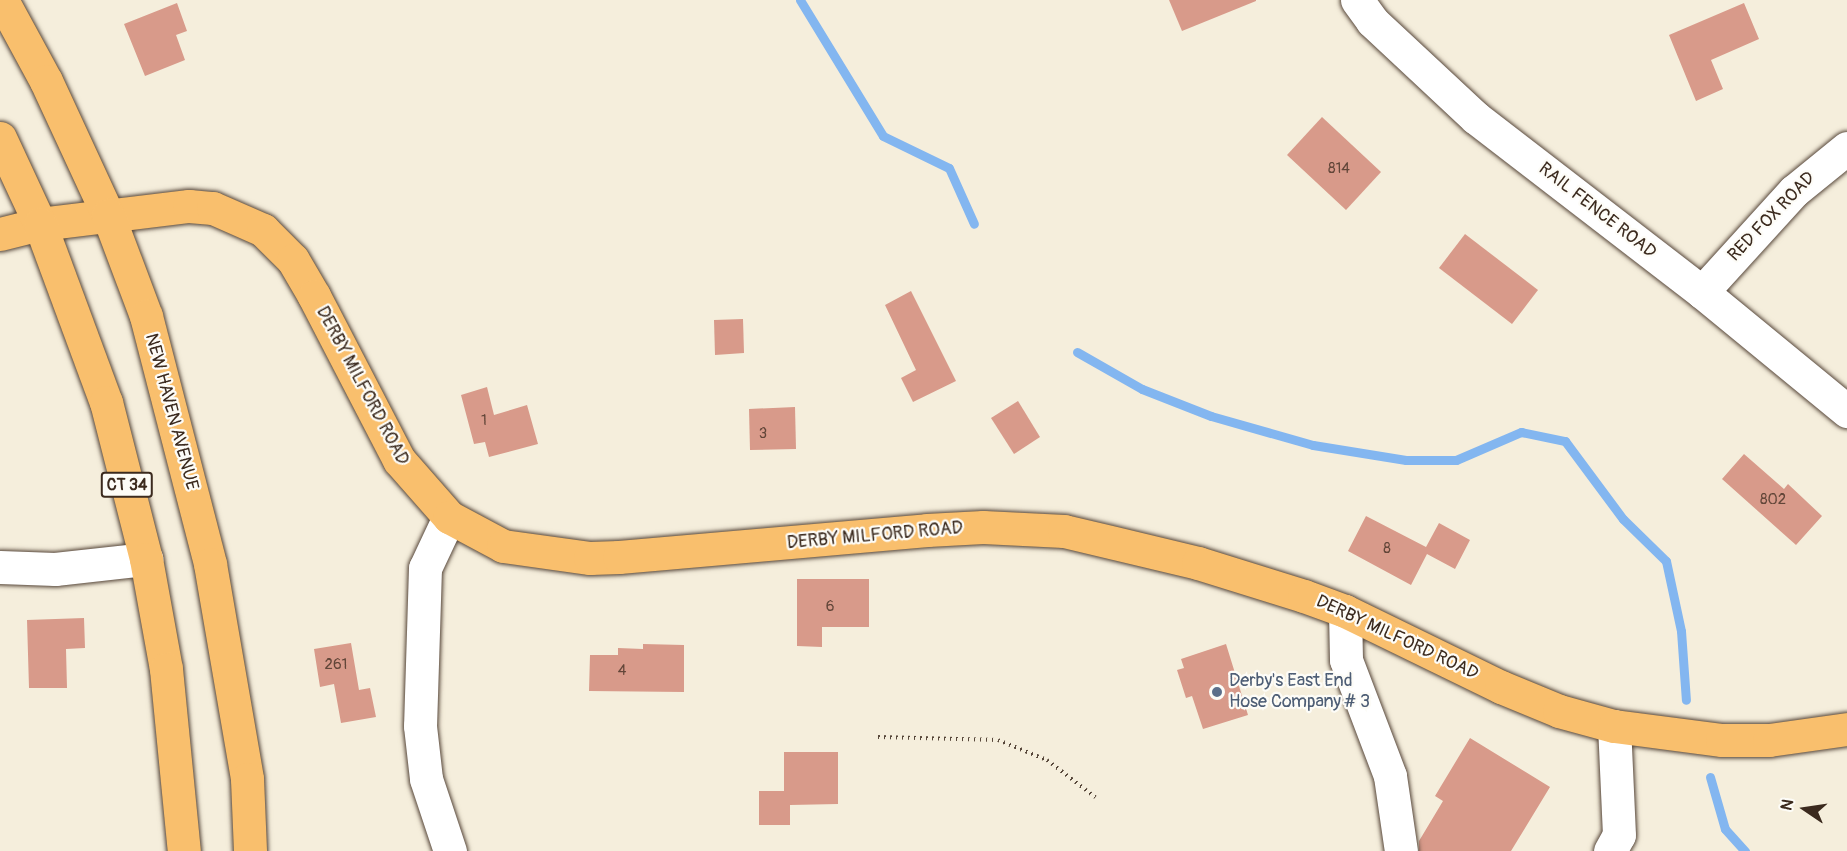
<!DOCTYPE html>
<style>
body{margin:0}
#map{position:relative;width:1847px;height:851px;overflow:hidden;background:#f5eedc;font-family:Pangolin,sans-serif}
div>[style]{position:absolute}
.stream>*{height:9px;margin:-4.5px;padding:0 4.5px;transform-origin:4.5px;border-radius:4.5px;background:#83b6f0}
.building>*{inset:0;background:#d89a8a}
.path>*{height:4px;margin-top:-2px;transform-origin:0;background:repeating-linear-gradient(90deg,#57473a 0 1.5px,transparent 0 6px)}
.roads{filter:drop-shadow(0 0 2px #57473a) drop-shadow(0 0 2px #57473a)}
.minor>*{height:33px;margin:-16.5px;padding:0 16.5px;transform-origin:16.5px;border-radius:16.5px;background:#fff}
.major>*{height:33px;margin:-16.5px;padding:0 16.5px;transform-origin:16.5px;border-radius:16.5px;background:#f9bf6d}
.highway>*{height:33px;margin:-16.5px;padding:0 16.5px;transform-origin:16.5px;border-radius:16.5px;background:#f9bf6d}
.dots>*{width:16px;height:16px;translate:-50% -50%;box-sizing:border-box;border:3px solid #fdfcf7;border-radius:50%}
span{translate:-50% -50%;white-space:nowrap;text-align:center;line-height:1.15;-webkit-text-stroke:4.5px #fdfcf7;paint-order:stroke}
.number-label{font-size:15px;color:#624639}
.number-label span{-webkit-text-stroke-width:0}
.shield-label span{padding:2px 4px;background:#fdfcf7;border:2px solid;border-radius:4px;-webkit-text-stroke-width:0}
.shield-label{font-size:16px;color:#3b2a1e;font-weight:700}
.street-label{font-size:18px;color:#3b2a1e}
.service-label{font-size:18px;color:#4e5e75}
.left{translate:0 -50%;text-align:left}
.north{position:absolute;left:1775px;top:779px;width:60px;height:60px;-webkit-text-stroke:4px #fdfcf7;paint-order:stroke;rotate:283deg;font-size:16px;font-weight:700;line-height:24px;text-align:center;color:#3b2a1e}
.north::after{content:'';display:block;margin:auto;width:21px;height:27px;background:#3b2a1e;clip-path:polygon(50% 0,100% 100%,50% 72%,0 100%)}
</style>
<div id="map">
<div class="stream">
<i style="left:800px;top:0;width:159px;rotate:58.6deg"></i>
<i style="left:883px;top:136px;width:73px;rotate:25.9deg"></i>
<i style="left:949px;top:168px;width:61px;rotate:65.9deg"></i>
<i style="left:1077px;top:352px;width:75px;rotate:29.6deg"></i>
<i style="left:1142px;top:389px;width:74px;rotate:21.4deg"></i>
<i style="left:1211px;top:416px;width:106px;rotate:15.9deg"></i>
<i style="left:1313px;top:445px;width:94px;rotate:9.2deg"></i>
<i style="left:1406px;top:460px;width:50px"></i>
<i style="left:1456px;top:460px;width:71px;rotate:-23.3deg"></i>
<i style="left:1521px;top:432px;width:45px;rotate:11.6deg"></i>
<i style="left:1565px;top:441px;width:97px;rotate:53.4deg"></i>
<i style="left:1623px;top:519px;width:60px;rotate:44.3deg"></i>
<i style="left:1666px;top:561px;width:72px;rotate:77.9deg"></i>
<i style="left:1681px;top:631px;width:69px;rotate:85.9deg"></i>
<i style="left:1710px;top:777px;width:54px;rotate:73.9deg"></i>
<i style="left:1725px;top:829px;width:30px;rotate:48deg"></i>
</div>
<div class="building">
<i style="clip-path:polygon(1169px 0,1256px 0,1256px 1px,1182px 31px)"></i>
<i style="clip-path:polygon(177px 3px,187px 31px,176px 35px,185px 60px,145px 76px,124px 24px)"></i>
<i style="clip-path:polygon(1744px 3px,1759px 39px,1711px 60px,1723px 89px,1696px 101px,1669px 35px)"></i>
<i style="clip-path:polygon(1322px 117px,1381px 172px,1346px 210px,1287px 155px)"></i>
<i style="clip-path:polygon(1465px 234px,1538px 290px,1512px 324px,1439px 268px)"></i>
<i style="clip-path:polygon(911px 291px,956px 381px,913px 402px,901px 378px,916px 370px,885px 305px)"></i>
<i style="clip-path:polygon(743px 319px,744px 353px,715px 355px,714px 320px)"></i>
<i style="clip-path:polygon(487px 387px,494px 415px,527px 405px,538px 444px,489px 457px,485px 442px,474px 444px,461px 395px)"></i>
<i style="clip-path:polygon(1018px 401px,1040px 437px,1014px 454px,991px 418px)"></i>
<i style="clip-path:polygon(795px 407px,796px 449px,750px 450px,749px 409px)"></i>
<i style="clip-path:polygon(1744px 454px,1784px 489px,1788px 484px,1822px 516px,1796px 545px,1722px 479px)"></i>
<i style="clip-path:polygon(1366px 516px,1426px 547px,1439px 523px,1470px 540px,1455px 569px,1427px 554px,1411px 585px,1348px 551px)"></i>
<i style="clip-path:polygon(797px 579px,869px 579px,869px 627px,822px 627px,822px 647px,797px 646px)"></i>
<i style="clip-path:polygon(84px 618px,85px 648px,66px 649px,67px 688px,29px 688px,27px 620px)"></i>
<i style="clip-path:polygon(351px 643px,359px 690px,370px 688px,376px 717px,341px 723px,334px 684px,320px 687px,314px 649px)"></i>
<i style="clip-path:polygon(643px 644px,684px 645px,684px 692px,589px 691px,590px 655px,618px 655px,618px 648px,643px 649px)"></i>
<i style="clip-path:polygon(1226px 644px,1248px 715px,1203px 729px,1192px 696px,1186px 698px,1177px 670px,1184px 668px,1181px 659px)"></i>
<i style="clip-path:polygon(1470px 738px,1550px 787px,1511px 851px,1419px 851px,1419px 841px,1443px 801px,1435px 796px)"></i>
<i style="clip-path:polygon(784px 752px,838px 752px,838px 804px,790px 805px,790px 825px,759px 825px,759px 791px,784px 791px)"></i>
</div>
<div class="path">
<i style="left:878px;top:737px;width:120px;rotate:1.4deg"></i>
<i style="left:998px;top:740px;width:53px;rotate:22.2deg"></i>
<i style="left:1047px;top:760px;width:61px;rotate:37.6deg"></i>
</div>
<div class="roads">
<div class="minor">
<i style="left:1357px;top:0;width:26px;rotate:54deg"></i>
<i style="left:1372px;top:21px;width:142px;rotate:43deg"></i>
<i style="left:1476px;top:118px;width:285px;rotate:37.6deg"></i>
<i style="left:1702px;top:292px;width:188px;rotate:39.4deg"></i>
<i style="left:1702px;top:292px;width:137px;rotate:-47.7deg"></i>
<i style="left:1794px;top:191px;width:68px;rotate:-39.1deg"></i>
<i style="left:449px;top:517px;width:56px;rotate:115.2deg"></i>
<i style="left:425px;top:568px;width:158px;rotate:91.8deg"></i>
<i style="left:420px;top:726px;width:53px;rotate:83.5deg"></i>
<i style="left:426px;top:779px;width:76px;rotate:71.6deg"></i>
<i style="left:0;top:567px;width:55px;rotate:2.1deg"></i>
<i style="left:55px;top:569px;width:92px;rotate:-6.3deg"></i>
<i style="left:1345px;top:611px;width:49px;rotate:88.8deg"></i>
<i style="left:1346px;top:660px;width:124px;rotate:69.2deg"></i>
<i style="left:1390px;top:776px;width:76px;rotate:81.7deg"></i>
<i style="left:1610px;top:851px;width:18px;rotate:-61deg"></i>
<i style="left:1619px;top:835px;width:109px;rotate:-92.6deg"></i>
</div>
<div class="major">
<i style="left:0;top:234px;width:41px;rotate:-14deg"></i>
<i style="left:40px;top:224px;width:150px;rotate:-6.9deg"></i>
<i style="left:189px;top:206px;width:24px;rotate:5deg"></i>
<i style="left:213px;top:208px;width:55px;rotate:23.7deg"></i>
<i style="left:263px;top:230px;width:42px;rotate:45deg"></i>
<i style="left:293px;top:260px;width:42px;rotate:59.7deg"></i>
<i style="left:314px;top:296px;width:185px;rotate:62.6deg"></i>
<i style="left:399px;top:460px;width:76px;rotate:48.7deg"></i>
<i style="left:449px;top:517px;width:61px;rotate:28.2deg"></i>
<i style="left:503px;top:546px;width:88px;rotate:7.9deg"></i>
<i style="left:590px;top:558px;width:29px;rotate:-2deg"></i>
<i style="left:619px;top:557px;width:309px;rotate:-5deg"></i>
<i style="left:927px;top:530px;width:56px;rotate:-3.1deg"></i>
<i style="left:983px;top:527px;width:81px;rotate:2.8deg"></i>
<i style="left:1064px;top:531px;width:138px;rotate:13.4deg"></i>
<i style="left:1198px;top:563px;width:111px;rotate:17.3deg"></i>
<i style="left:1304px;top:596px;width:44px;rotate:20.1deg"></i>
<i style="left:1345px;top:611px;width:174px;rotate:26deg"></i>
<i style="left:1501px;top:687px;width:63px;rotate:22.5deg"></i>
<i style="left:1559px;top:711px;width:57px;rotate:15.3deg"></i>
<i style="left:1614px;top:726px;width:109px;rotate:7.4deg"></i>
<i style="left:1722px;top:740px;width:47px"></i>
<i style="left:1769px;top:740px;width:79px;rotate:-8deg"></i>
</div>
<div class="highway">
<i style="left:2px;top:0;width:92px;rotate:61.5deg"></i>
<i style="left:46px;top:81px;width:148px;rotate:65.2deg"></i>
<i style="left:108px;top:215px;width:108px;rotate:69.4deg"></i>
<i style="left:146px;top:316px;width:256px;rotate:75.5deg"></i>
<i style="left:210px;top:564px;width:218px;rotate:80.2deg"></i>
<i style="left:247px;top:779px;width:72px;rotate:87.6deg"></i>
<i style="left:0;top:138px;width:95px;rotate:65.1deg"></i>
<i style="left:40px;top:224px;width:190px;rotate:69.7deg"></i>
<i style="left:106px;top:402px;width:162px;rotate:75.7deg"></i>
<i style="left:146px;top:559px;width:112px;rotate:79.7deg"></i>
<i style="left:166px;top:669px;width:183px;rotate:84.4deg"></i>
</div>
</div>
<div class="dots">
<i style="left:1217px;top:692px;background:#5c6f8a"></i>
</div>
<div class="number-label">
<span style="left:1339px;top:169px">814</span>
<span style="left:484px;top:421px">1</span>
<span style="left:763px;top:434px">3</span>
<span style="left:1773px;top:500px">802</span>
<span style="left:1387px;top:549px">8</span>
<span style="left:830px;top:607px">6</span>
<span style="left:336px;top:665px">261</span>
<span style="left:622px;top:671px">4</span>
</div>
<div class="shield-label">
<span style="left:127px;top:485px">CT 34</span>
</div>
<div class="street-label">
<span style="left:1597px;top:211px;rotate:38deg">RAIL FENCE ROAD</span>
<span style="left:1772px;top:217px;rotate:-46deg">RED FOX ROAD</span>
<span style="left:362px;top:386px;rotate:62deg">DERBY MILFORD ROAD</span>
<span style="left:171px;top:412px;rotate:75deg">NEW HAVEN AVENUE</span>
<span style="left:875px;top:536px;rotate:-5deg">DERBY MILFORD ROAD</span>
<span style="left:1397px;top:638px;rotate:25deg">DERBY MILFORD ROAD</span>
</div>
<div class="service-label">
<span class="left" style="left:1229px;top:692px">Derby's East End<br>Hose Company # 3</span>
</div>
<div class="north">N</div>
</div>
